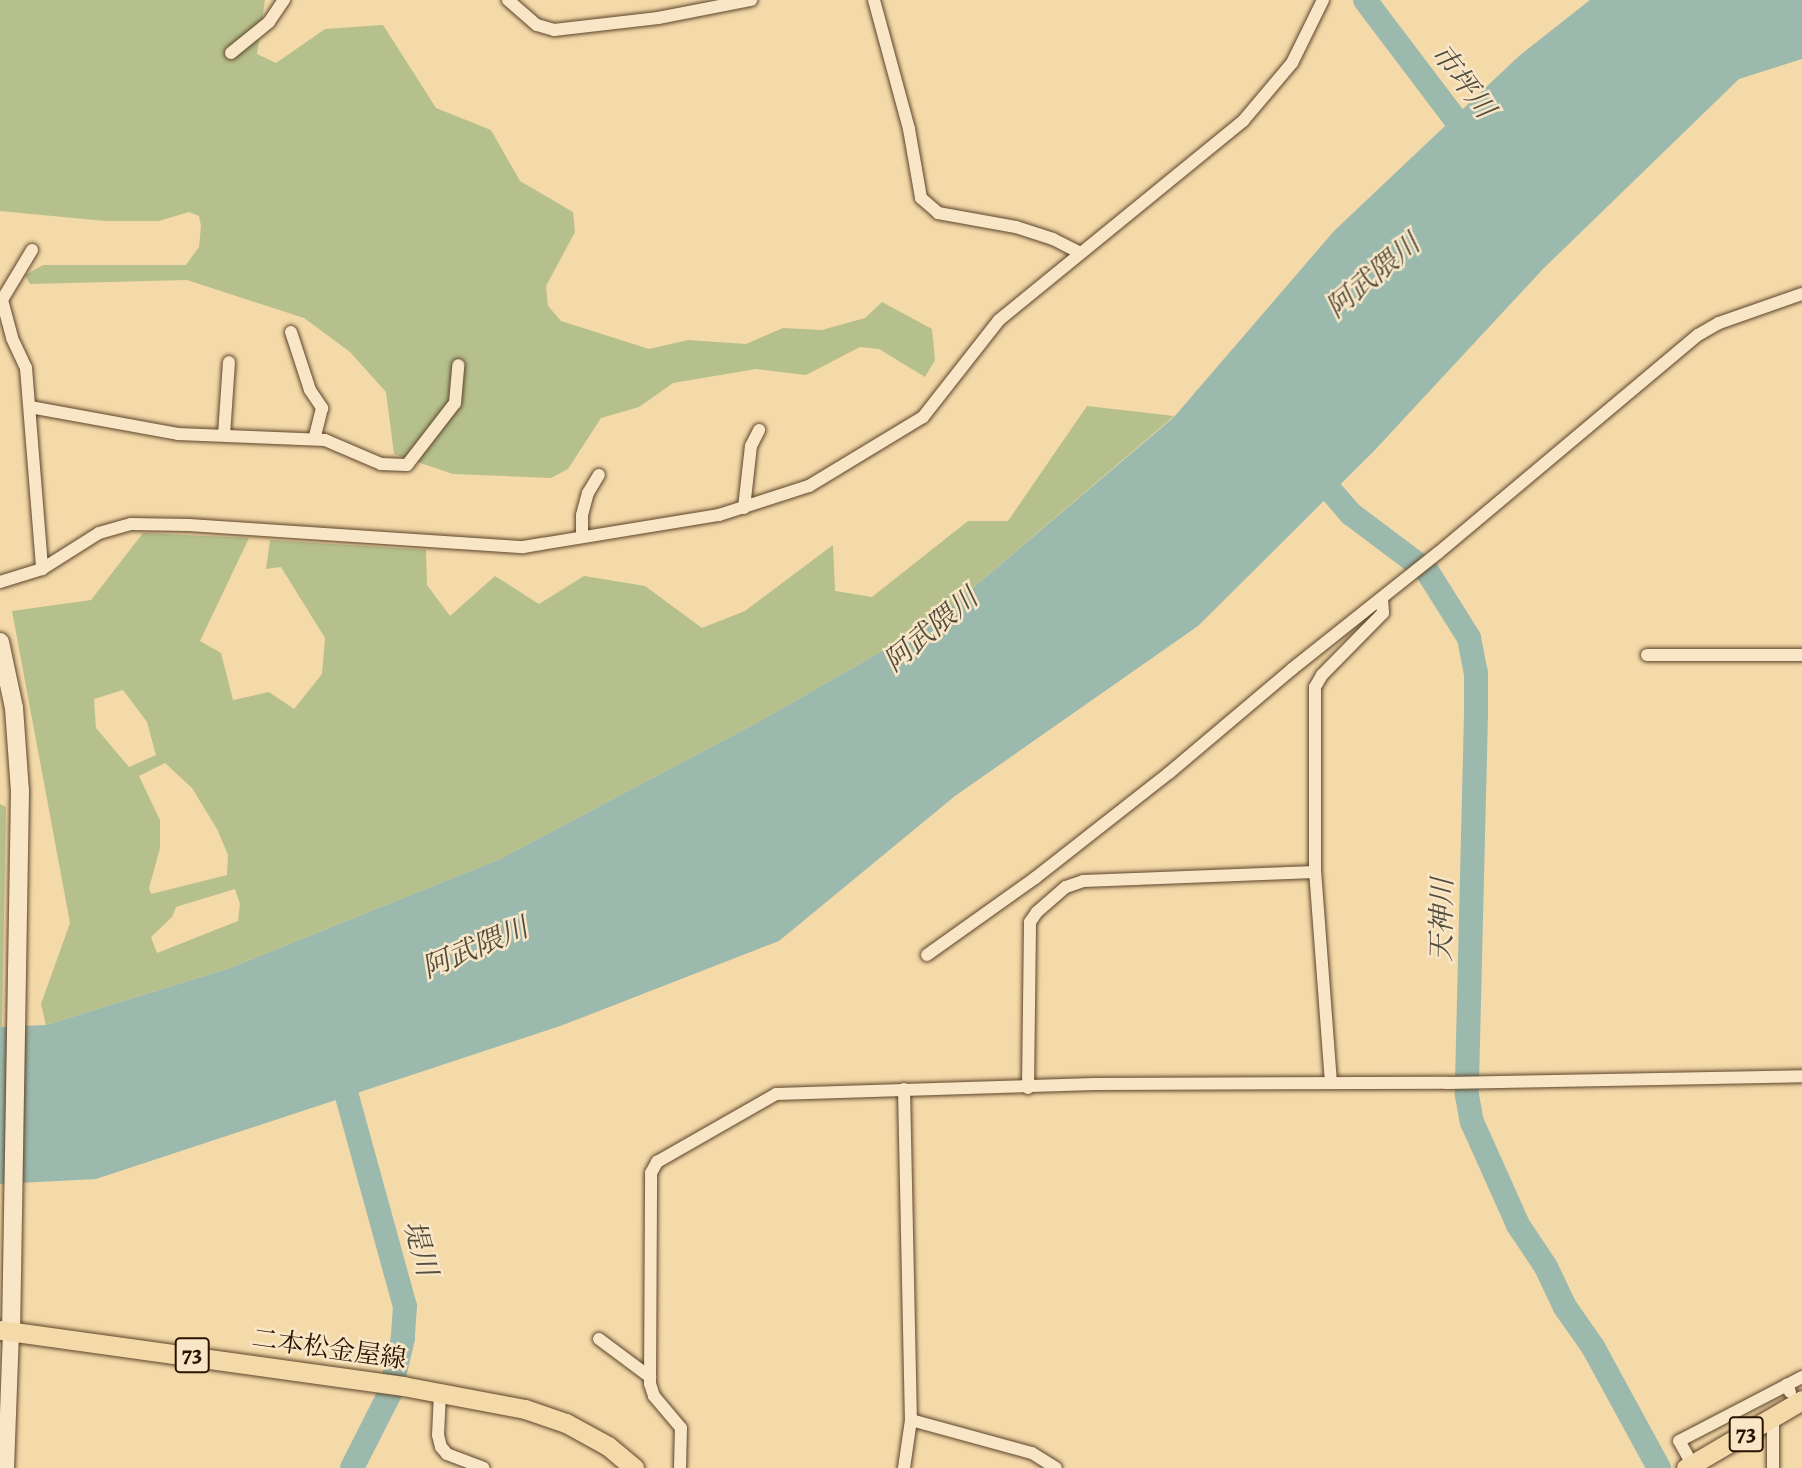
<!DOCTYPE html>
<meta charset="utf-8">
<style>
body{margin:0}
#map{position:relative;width:1802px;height:1468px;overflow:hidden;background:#f4d9a9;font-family:Alegreya,"Noto Serif JP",serif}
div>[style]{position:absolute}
.green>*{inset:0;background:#b6c08c}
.water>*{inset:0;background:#9cb9ad}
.river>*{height:24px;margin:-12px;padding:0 12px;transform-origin:12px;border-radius:12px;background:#9cb9ad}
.roads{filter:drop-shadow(0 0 2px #5c442a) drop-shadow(0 0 2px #5c442a)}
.minor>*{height:12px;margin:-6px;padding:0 6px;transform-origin:6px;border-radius:6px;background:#f8e6c7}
.tertiary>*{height:16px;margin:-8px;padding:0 8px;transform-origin:8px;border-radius:8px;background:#f8e6c7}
.secondary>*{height:18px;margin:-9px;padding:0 9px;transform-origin:9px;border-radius:9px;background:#f8e6c7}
.primary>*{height:19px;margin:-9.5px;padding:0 9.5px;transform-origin:9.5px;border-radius:9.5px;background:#f4d9a9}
span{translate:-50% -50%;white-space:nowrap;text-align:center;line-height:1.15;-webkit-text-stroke:5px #f8e6c7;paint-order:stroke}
.shield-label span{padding:2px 5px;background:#f8e6c7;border:2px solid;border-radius:5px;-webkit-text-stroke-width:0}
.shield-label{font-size:24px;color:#2a1300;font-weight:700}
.street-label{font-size:26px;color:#2a1300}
.water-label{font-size:28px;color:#524d3d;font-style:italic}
</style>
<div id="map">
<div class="green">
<i style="clip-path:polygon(0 0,265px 0,257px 54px,276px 63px,325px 29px,383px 25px,436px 108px,491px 130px,520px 181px,573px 212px,575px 232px,546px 286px,548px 306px,561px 321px,649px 349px,688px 340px,746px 344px,783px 328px,822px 330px,865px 318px,882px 302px,932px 329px,935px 360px,925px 377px,879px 349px,860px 347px,806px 375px,756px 369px,673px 383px,639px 407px,601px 418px,568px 469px,551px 478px,453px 474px,394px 454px,386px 392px,350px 352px,304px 318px,187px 280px,30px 284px,25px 275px,43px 265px,186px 265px,199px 247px,201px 226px,199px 216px,189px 212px,159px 221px,105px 221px,0 211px)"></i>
<i style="clip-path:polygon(evenodd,1087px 406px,1174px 416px,934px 621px,762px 720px,500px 859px,230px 968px,46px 1025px,41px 1004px,70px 923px,12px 611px,91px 600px,143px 533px,249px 538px,200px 641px,221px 653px,233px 700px,269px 692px,294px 709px,322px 674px,325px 638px,281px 567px,266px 569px,270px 540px,426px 550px,427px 585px,450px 616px,495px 576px,539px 604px,584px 576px,645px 586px,702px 628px,745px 611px,833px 545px,835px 591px,872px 597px,968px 521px,1008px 521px,1087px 406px,123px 690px,147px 722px,156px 755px,129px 767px,96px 728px,94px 699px,123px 690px,1087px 406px,165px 763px,192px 788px,217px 829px,228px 855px,227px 875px,151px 894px,149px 888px,160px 848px,160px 820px,139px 776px,165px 763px,1087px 406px,235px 889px,240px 904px,238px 921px,157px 953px,151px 937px,172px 917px,176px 907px,235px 889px)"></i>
<i style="clip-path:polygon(0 804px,6px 807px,2px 1028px,0 1027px)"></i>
</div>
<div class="water">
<i style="clip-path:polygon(1590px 0,1802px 0,1802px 59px,1739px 79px,1543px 269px,1373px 452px,1198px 626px,955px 796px,779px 941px,563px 1025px,96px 1179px,0 1184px,0 1027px,46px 1025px,230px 968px,500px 859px,762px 720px,934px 621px,1174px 417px,1334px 231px,1519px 56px)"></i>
</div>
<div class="river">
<i style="left:1365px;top:0;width:181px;rotate:52.9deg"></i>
<i style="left:1311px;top:468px;width:61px;rotate:49deg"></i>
<i style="left:1351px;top:514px;width:95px;rotate:36.9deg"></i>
<i style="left:1427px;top:571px;width:79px;rotate:57.9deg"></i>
<i style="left:1469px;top:638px;width:36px;rotate:79deg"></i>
<i style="left:1476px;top:673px;width:41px;rotate:90deg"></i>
<i style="left:1476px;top:714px;width:381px;rotate:91.4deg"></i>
<i style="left:1467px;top:1095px;width:27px;rotate:80deg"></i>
<i style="left:1472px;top:1122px;width:113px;rotate:65.9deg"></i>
<i style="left:1518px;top:1225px;width:50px;rotate:56.3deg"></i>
<i style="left:1546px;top:1267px;width:44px;rotate:64.6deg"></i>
<i style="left:1565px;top:1307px;width:49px;rotate:55deg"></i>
<i style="left:1593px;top:1347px;width:138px;rotate:61.4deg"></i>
<i style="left:339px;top:1067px;width:248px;rotate:74.6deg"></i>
<i style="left:405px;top:1306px;width:32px;rotate:94deg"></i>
<i style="left:403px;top:1338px;width:57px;rotate:103.3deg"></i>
<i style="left:390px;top:1393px;width:84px;rotate:116.9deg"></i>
</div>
<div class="roads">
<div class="minor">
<i style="left:508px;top:0;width:38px;rotate:41deg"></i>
<i style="left:537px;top:25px;width:18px;rotate:16deg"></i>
<i style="left:554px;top:30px;width:105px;rotate:-6.6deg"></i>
<i style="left:658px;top:18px;width:95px;rotate:-11deg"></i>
<i style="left:874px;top:0;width:134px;rotate:74.8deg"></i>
<i style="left:909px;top:129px;width:70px;rotate:80.1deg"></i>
<i style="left:921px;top:198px;width:23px;rotate:41deg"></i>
<i style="left:938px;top:213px;width:79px;rotate:10.2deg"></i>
<i style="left:1016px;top:227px;width:39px;rotate:18deg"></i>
<i style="left:1053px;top:239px;width:30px;rotate:27deg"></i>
<i style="left:231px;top:53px;width:49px;rotate:-39.2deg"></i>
<i style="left:269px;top:22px;width:27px;rotate:-56deg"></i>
<i style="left:32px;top:250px;width:58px;rotate:121deg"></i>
<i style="left:2px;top:300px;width:39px;rotate:75deg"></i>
<i style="left:12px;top:338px;width:33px;rotate:65deg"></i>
<i style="left:26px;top:368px;width:202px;rotate:85.4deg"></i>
<i style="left:291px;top:332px;width:61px;rotate:71.9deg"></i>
<i style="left:310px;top:390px;width:22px;rotate:56deg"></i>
<i style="left:322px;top:408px;width:32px;rotate:104deg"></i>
<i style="left:30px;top:407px;width:150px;rotate:10.3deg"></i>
<i style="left:178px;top:434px;width:147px;rotate:2.3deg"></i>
<i style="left:325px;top:440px;width:61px;rotate:23.2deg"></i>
<i style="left:381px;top:464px;width:26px;rotate:2deg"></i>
<i style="left:407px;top:465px;width:78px;rotate:-52.3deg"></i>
<i style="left:455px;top:403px;width:38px;rotate:-85deg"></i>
<i style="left:224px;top:435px;width:73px;rotate:-86.1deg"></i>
<i style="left:744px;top:508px;width:62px;rotate:-83.6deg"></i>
<i style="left:751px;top:446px;width:18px;rotate:-63deg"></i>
<i style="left:582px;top:536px;width:21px;rotate:-90deg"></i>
<i style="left:582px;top:515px;width:23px;rotate:-75deg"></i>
<i style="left:588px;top:493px;width:21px;rotate:-59deg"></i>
<i style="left:0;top:582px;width:44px;rotate:-17.2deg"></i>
<i style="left:42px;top:569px;width:67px;rotate:-32.3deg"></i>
<i style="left:99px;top:533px;width:33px;rotate:-16deg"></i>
<i style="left:131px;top:524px;width:58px;rotate:1deg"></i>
<i style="left:189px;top:525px;width:335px;rotate:3.8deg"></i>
<i style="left:523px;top:547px;width:199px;rotate:-9.3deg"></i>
<i style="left:719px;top:515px;width:95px;rotate:-17.9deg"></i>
<i style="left:809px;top:486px;width:133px;rotate:-31.2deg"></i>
<i style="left:923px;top:417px;width:123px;rotate:-51.9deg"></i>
<i style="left:999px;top:320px;width:315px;rotate:-39.2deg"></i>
<i style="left:1243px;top:121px;width:76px;rotate:-49.8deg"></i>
<i style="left:1292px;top:63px;width:70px;rotate:-63.8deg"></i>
<i style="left:1647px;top:655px;width:155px"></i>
<i style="left:927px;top:955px;width:133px;rotate:-35.5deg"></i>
<i style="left:1035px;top:878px;width:170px;rotate:-38.1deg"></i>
<i style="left:1169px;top:773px;width:161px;rotate:-40.2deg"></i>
<i style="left:1292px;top:669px;width:186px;rotate:-38.5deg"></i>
<i style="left:1438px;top:553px;width:339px;rotate:-40deg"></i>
<i style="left:1698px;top:335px;width:24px;rotate:-30deg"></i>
<i style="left:1719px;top:323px;width:88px;rotate:-19.3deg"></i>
<i style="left:1331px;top:1083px;width:212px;rotate:-94.3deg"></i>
<i style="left:1315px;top:872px;width:185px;rotate:-90deg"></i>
<i style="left:1315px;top:687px;width:14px;rotate:-60deg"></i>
<i style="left:1322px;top:675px;width:87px;rotate:-45.5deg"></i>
<i style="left:1383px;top:613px;width:15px;rotate:-94deg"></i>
<i style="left:1028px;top:1088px;width:166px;rotate:-89.3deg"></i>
<i style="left:1030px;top:922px;width:12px;rotate:-55deg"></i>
<i style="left:1037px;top:912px;width:38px;rotate:-41deg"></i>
<i style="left:1066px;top:887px;width:18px;rotate:-19deg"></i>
<i style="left:1083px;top:881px;width:232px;rotate:-2.2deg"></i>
<i style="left:904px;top:1089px;width:331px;rotate:88.8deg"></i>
<i style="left:911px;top:1420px;width:49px;rotate:98.3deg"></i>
<i style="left:599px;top:1339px;width:64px;rotate:36.7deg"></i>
<i style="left:1790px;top:1392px;width:8px;rotate:-113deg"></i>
<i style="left:1787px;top:1385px;width:17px;rotate:-28deg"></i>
<i style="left:440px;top:1393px;width:42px;rotate:92.7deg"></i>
<i style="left:438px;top:1435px;width:12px;rotate:76deg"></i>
<i style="left:441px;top:1447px;width:9px;rotate:49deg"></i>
<i style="left:447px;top:1454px;width:39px;rotate:21deg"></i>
<i style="left:1773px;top:1419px;width:49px;rotate:90deg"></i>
<i style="left:911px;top:1420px;width:125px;rotate:15.3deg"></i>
<i style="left:1032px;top:1453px;width:28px;rotate:32deg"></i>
<i style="left:1692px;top:1464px;width:26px;rotate:-119deg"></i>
<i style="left:1679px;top:1441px;width:122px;rotate:-27.4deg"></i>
<i style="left:680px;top:1468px;width:40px;rotate:-88.6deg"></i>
<i style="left:681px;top:1428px;width:42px;rotate:-130.2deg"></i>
<i style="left:654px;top:1396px;width:13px;rotate:-108deg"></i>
<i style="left:650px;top:1384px;width:211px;rotate:-89.7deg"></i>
<i style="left:651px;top:1173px;width:13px;rotate:-61deg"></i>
<i style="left:657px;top:1162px;width:137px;rotate:-29.7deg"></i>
<i style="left:776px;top:1094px;width:319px;rotate:-1.8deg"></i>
<i style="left:1095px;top:1084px;width:352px;rotate:-0.2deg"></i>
<i style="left:1447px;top:1083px;width:355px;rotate:-1.1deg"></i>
</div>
<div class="tertiary">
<i style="left:6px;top:1468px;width:136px;rotate:-87.9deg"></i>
</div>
<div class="secondary">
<i style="left:0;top:642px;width:67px;rotate:78deg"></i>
<i style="left:14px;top:708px;width:83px;rotate:85.9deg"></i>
<i style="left:20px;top:791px;width:541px;rotate:90.95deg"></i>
</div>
<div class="primary">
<i style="left:0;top:1330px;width:407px;rotate:7.9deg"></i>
<i style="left:403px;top:1386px;width:124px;rotate:10.7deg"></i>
<i style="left:525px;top:1409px;width:43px;rotate:18.9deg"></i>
<i style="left:566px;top:1423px;width:48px;rotate:28.7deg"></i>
<i style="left:608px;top:1446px;width:34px;rotate:40deg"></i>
<i style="left:1686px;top:1468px;width:134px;rotate:-30.4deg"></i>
</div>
</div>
<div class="shield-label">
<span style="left:192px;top:1355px">73</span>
<span style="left:1746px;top:1434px">73</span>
</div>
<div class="street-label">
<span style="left:329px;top:1349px;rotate:8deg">二本松金屋線</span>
</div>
<div class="water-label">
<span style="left:1463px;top:81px;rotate:53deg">市坪川</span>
<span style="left:1373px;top:276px;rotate:-40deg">阿武隈川</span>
<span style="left:931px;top:630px;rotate:-40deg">阿武隈川</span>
<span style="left:1442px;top:920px;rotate:-89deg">天神川</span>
<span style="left:475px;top:948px;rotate:-23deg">阿武隈川</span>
<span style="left:420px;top:1248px;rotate:74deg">堤川</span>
</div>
</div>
